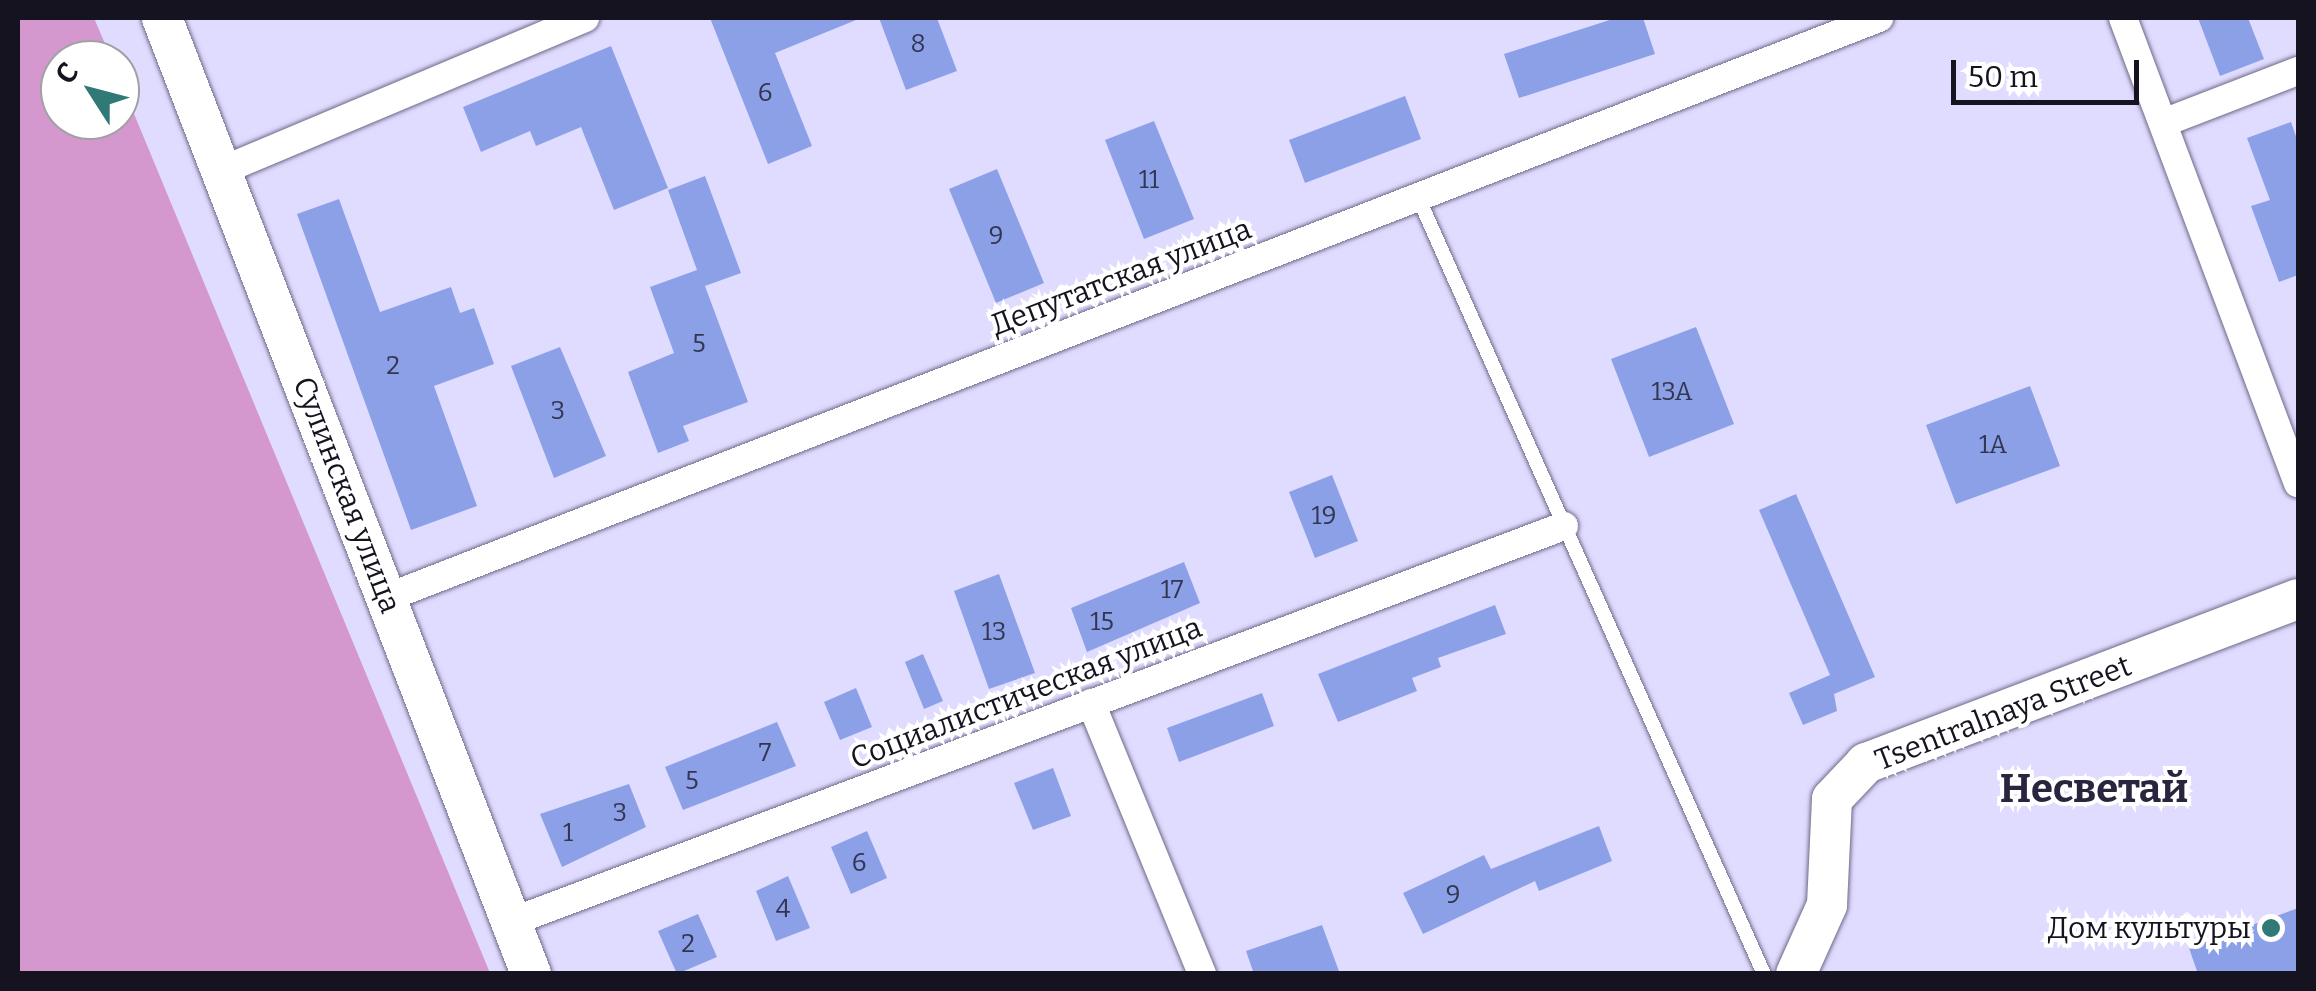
<!DOCTYPE html>
<meta charset="utf-8">
<style>
body{margin:0}
#map{position:relative;width:2316px;height:991px;overflow:hidden;background:#e0dcff;font-family:Bitter,serif}
div>[style]{position:absolute}
.green>*{inset:0;background:#d598ce}
.building>*{inset:0;background:#8ca0e8}
.roads{filter:drop-shadow(0 0 2px #6d6988) drop-shadow(0 0 2px #6d6988)}
.service>*{height:14px;margin:-7px;padding:0 7px;transform-origin:7px;border-radius:7px;background:#fff}
.minor>*{height:28px;margin:-14px;padding:0 14px;transform-origin:14px;border-radius:14px;background:#fff}
.secondary>*{height:40px;margin:-20px;padding:0 20px;transform-origin:20px;border-radius:20px;background:#fff}
.dots>*{width:28px;height:28px;translate:-50% -50%;box-sizing:border-box;border:5px solid #fff;border-radius:50%}
span{translate:-50% -50%;white-space:nowrap;text-align:center;line-height:1.15;-webkit-text-stroke:8px #fff;paint-order:stroke}
.number-label{font-size:25px;color:#333651}
.number-label span{-webkit-text-stroke-width:0}
.street-label{font-size:30px;color:#15131f}
.poi-label{font-size:30px;color:#15131f}
.right{translate:-100% -50%;text-align:right}
.district-label{font-size:40px;color:#2a253f;font-weight:700}
.frame{position:absolute;inset:0;border:20px solid #15131f;pointer-events:none}
.north{position:absolute;left:40px;top:40px;width:100px;height:100px;box-sizing:border-box;background:#fff;border:2px solid #a1a1a5;border-radius:50%;rotate:306deg;font-size:28px;font-weight:700;line-height:40px;text-align:center;color:#15131f}
.north::after{content:'';display:block;margin:auto;width:35px;height:45px;background:#307977;clip-path:polygon(50% 0,100% 100%,50% 72%,0 100%)}
.scale{position:absolute;left:1951px;top:60px;width:188px;height:45px;box-sizing:border-box;border:5px solid #15131f;border-top:0;padding-left:12px;font-size:30px;line-height:35px;white-space:nowrap;color:#15131f;-webkit-text-stroke:8px #fff;paint-order:stroke}
</style>
<div id="map">
<div class="green">
<i style="clip-path:polygon(18px 18px,94px 18px,112px 60px,60px 60px,60px 120px,120px 120px,120px 80px,490px 973px,18px 973px)"></i>
</div>
<div class="building">
<i style="clip-path:polygon(710px 18px,861px 18px,775px 53px,812px 146px,768px 164px)"></i>
<i style="clip-path:polygon(879px 18px,937px 18px,957px 71px,906px 90px)"></i>
<i style="clip-path:polygon(1616px 18px,1643px 18px,1655px 54px,1519px 98px,1504px 54px)"></i>
<i style="clip-path:polygon(2198px 18px,2248px 18px,2264px 59px,2220px 76px)"></i>
<i style="clip-path:polygon(611px 46px,668px 188px,614px 210px,581px 127px,536px 146px,530px 131px,481px 152px,463px 107px)"></i>
<i style="clip-path:polygon(1405px 96px,1421px 139px,1305px 183px,1289px 140px)"></i>
<i style="clip-path:polygon(1154px 121px,1194px 219px,1144px 239px,1105px 140px)"></i>
<i style="clip-path:polygon(2291px 122px,2298px 142px,2298px 275px,2279px 282px,2251px 206px,2270px 200px,2247px 138px)"></i>
<i style="clip-path:polygon(997px 169px,1044px 283px,996px 303px,949px 189px)"></i>
<i style="clip-path:polygon(705px 176px,741px 273px,705px 286px,748px 402px,683px 426px,689px 441px,658px 453px,628px 372px,674px 353px,650px 287px,697px 270px,668px 190px)"></i>
<i style="clip-path:polygon(339px 199px,380px 312px,451px 287px,460px 313px,474px 308px,494px 364px,434px 386px,477px 506px,411px 530px,297px 214px)"></i>
<i style="clip-path:polygon(1696px 327px,1734px 424px,1649px 457px,1611px 359px)"></i>
<i style="clip-path:polygon(560px 347px,606px 456px,554px 478px,511px 366px)"></i>
<i style="clip-path:polygon(2030px 386px,2060px 466px,1956px 504px,1926px 425px)"></i>
<i style="clip-path:polygon(1332px 475px,1358px 541px,1315px 558px,1289px 492px)"></i>
<i style="clip-path:polygon(1796px 494px,1875px 677px,1834px 694px,1837px 711px,1803px 725px,1789px 693px,1830px 675px,1759px 510px)"></i>
<i style="clip-path:polygon(1184px 562px,1200px 603px,1087px 652px,1071px 608px)"></i>
<i style="clip-path:polygon(999px 574px,1035px 673px,989px 689px,954px 591px)"></i>
<i style="clip-path:polygon(1495px 605px,1506px 634px,1438px 658px,1441px 667px,1412px 678px,1417px 691px,1338px 722px,1318px 674px)"></i>
<i style="clip-path:polygon(923px 654px,943px 701px,924px 709px,905px 662px)"></i>
<i style="clip-path:polygon(856px 688px,872px 727px,840px 740px,824px 702px)"></i>
<i style="clip-path:polygon(1262px 693px,1274px 726px,1179px 762px,1167px 728px)"></i>
<i style="clip-path:polygon(777px 722px,796px 766px,683px 810px,665px 767px)"></i>
<i style="clip-path:polygon(1053px 768px,1071px 816px,1033px 830px,1014px 783px)"></i>
<i style="clip-path:polygon(629px 784px,646px 827px,562px 867px,540px 814px)"></i>
<i style="clip-path:polygon(1599px 826px,1612px 861px,1539px 891px,1535px 881px,1423px 934px,1403px 893px,1484px 855px,1491px 869px)"></i>
<i style="clip-path:polygon(867px 831px,887px 878px,851px 894px,831px 847px)"></i>
<i style="clip-path:polygon(788px 876px,810px 928px,776px 941px,756px 891px)"></i>
<i style="clip-path:polygon(2298px 908px,2298px 974px,2198px 974px,2189px 948px)"></i>
<i style="clip-path:polygon(698px 914px,717px 957px,677px 974px,658px 931px)"></i>
<i style="clip-path:polygon(1322px 925px,1340px 974px,1254px 974px,1246px 951px)"></i>
</div>
<div class="roads">
<div class="service">
<i style="left:1418px;top:197px;width:851px;rotate:66deg"></i>
</div>
<div class="minor">
<i style="left:2123px;top:18px;width:497px;rotate:69.4deg"></i>
<i style="left:2163px;top:123px;width:145px;rotate:-21.1deg"></i>
<i style="left:221px;top:171px;width:395px;rotate:-22.8deg"></i>
<i style="left:386px;top:598px;width:1602px;rotate:-21.23deg"></i>
<i style="left:1091px;top:703px;width:293px;rotate:67.7deg"></i>
<i style="left:511px;top:922px;width:1125px;rotate:-20.61deg"></i>
</div>
<div class="secondary">
<i style="left:162px;top:18px;width:1025px;rotate:68.89deg"></i>
<i style="left:1796px;top:974px;width:76px;rotate:-65.8deg"></i>
<i style="left:1827px;top:905px;width:106px;rotate:-87.3deg"></i>
<i style="left:1832px;top:799px;width:50px;rotate:-46.6deg"></i>
<i style="left:1866px;top:763px;width:462px;rotate:-20.8deg"></i>
</div>
</div>
<div class="dots">
<i style="left:2271px;top:928px;background:#307977"></i>
</div>
<div class="number-label">
<span style="left:918px;top:44px">8</span>
<span style="left:765px;top:93px">6</span>
<span style="left:1149px;top:180px">11</span>
<span style="left:996px;top:236px">9</span>
<span style="left:699px;top:344px">5</span>
<span style="left:393px;top:366px">2</span>
<span style="left:1672px;top:392px">13А</span>
<span style="left:558px;top:411px">3</span>
<span style="left:1993px;top:445px">1А</span>
<span style="left:1324px;top:516px">19</span>
<span style="left:1172px;top:590px">17</span>
<span style="left:1102px;top:622px">15</span>
<span style="left:994px;top:632px">13</span>
<span style="left:765px;top:753px">7</span>
<span style="left:692px;top:781px">5</span>
<span style="left:620px;top:813px">3</span>
<span style="left:568px;top:833px">1</span>
<span style="left:859px;top:863px">6</span>
<span style="left:1453px;top:895px">9</span>
<span style="left:783px;top:909px">4</span>
<span style="left:688px;top:944px">2</span>
</div>
<div class="street-label">
<span style="left:1121px;top:277px;rotate:-21deg">Депутатская улица</span>
<span style="left:347px;top:495px;rotate:69deg">Сулинская улица</span>
<span style="left:1026px;top:693px;rotate:-21deg">Социалистическая улица</span>
<span style="left:2003px;top:713px;rotate:-21deg">Tsentralnaya Street</span>
</div>
<div class="poi-label">
<span class="right" style="left:2251px;top:928px">Дом культуры</span>
</div>
<div class="district-label">
<span style="left:2094px;top:789px">Несветай</span>
</div>
<div class="frame"></div>
<div class="north">С</div>
<div class="scale">50 m</div>
</div>
